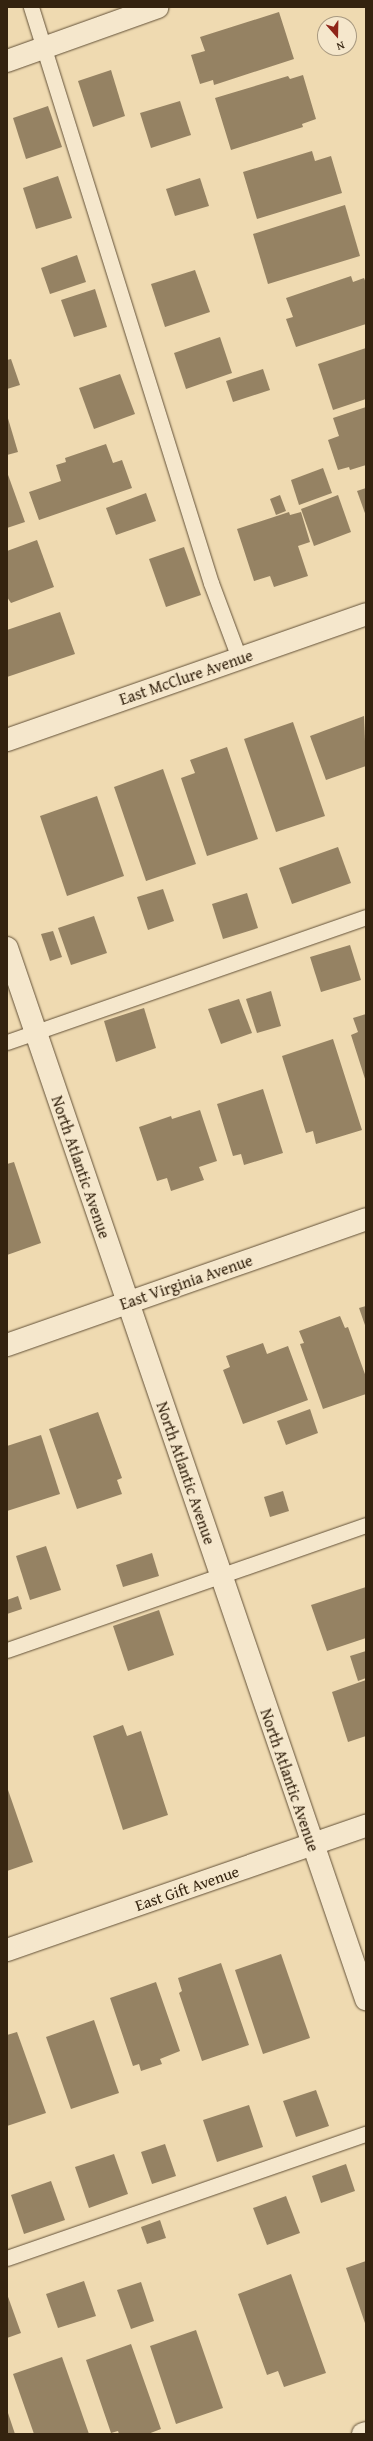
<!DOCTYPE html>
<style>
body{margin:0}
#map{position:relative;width:373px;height:2441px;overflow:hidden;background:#efdab1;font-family:"Gentium Book Plus",serif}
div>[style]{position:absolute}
.building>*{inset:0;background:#958263}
.roads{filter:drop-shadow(0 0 1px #635138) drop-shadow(0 0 1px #635138)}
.service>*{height:15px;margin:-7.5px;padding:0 7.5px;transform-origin:7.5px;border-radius:7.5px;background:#f5e7cc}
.minor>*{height:22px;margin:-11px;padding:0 11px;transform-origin:11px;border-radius:11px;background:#f5e7cc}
.tertiary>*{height:22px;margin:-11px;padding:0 11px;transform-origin:11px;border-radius:11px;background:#f5e7cc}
span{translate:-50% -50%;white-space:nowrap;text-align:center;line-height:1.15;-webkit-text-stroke:4px #f5e7cc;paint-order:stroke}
.street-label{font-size:16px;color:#34230f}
.frame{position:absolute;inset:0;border:8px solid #34230f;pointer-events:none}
.north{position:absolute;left:317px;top:16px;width:40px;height:40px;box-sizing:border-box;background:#f5e7cc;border:1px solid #a89980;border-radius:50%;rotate:160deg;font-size:11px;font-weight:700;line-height:16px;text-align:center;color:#34230f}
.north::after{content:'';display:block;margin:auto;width:14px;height:18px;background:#8f2418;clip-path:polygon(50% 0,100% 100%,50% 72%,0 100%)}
</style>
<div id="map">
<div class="building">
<i style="clip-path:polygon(279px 12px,294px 59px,214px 85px,213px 80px,200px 84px,191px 55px,205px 51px,200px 37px)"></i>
<i style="clip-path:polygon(111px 70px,125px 116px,93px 127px,78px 81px)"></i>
<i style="clip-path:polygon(303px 75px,316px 119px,302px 124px,303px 127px,231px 150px,215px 98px,288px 76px,290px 79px)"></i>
<i style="clip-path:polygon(180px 101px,191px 135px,151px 148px,140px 113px)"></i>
<i style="clip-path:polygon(48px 106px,62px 147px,26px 159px,13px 118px)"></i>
<i style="clip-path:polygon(312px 151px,315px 161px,331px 156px,342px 193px,257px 219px,243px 172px)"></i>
<i style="clip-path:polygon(58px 176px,72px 218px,36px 229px,23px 188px)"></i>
<i style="clip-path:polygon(200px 178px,209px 206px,175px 216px,166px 189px)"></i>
<i style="clip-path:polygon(345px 205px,360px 256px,268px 284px,253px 234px)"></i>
<i style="clip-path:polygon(77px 255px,86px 282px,50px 294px,41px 268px)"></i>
<i style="clip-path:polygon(195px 270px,210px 312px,165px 327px,151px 284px)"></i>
<i style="clip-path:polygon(351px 276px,353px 282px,364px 278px,366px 283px,366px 324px,296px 347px,286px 319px,293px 317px,286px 298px)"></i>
<i style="clip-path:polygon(95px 289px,107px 327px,74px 337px,61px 300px)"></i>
<i style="clip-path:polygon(220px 337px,232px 373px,186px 389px,174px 353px)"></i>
<i style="clip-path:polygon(366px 348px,366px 399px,333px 410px,318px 364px)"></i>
<i style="clip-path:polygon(11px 359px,20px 385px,7px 389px,7px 360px)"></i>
<i style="clip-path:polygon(263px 369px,270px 390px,233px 402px,226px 381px)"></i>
<i style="clip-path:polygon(120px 374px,135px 414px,94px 429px,79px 388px)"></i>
<i style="clip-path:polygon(366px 407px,366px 465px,350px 470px,349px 467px,338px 470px,328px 440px,339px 436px,333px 418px)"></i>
<i style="clip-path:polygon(7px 415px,18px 452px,7px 455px)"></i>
<i style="clip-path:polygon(106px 444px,113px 463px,122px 460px,132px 488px,39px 520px,29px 492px,61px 481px,56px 465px,66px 462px,65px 458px)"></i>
<i style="clip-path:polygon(323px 468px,332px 493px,299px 505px,291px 480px)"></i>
<i style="clip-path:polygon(7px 472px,25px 522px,7px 528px)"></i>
<i style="clip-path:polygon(366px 488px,366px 516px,357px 491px)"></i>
<i style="clip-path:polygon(146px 493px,156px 521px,116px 535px,106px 508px)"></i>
<i style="clip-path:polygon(280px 495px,286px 511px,276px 515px,270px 499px)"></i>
<i style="clip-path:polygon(338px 495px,351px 532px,314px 546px,301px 509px)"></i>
<i style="clip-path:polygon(289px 512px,290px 515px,301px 512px,310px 542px,298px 546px,308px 576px,274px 587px,270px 576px,254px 581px,237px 529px)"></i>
<i style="clip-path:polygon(37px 540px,54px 587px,11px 603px,7px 597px,7px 551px)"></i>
<i style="clip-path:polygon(184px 547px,201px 595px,166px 607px,149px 559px)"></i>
<i style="clip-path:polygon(60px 612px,75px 654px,7px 677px,7px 630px)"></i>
<i style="clip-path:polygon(364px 716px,366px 766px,326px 780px,310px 736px)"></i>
<i style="clip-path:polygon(293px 722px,325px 816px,276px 832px,244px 739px)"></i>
<i style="clip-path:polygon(227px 747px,258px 839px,207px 856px,181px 778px,195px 773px,190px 760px)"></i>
<i style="clip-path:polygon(163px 769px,196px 864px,146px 881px,114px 787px)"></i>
<i style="clip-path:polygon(97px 796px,124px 876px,67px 896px,40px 816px)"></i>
<i style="clip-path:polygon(338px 847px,351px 883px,292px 904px,279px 868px)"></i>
<i style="clip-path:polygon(163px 889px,174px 921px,148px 930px,137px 897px)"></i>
<i style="clip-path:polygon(247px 893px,258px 928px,223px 939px,212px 904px)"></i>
<i style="clip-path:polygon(94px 916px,107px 953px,71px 965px,58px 928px)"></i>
<i style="clip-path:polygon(53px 931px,62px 957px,50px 961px,41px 934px)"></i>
<i style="clip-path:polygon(350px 945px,361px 980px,321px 992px,310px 957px)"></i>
<i style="clip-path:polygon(271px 991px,281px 1026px,257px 1033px,246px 999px)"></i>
<i style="clip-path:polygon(239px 999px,252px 1033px,221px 1044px,208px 1009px)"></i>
<i style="clip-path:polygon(144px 1008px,156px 1048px,116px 1062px,104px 1021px)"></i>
<i style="clip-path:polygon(366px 1014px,366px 1082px,351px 1035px,358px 1032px,353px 1018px)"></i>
<i style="clip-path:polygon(333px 1039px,362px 1130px,316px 1144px,313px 1131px,306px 1133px,282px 1056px)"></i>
<i style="clip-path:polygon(263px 1089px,283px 1153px,244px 1165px,241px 1154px,233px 1156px,217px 1104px)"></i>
<i style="clip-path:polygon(200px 1110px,217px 1161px,199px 1167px,204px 1180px,171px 1191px,167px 1178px,157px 1181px,139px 1127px,171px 1116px,172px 1119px)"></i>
<i style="clip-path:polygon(14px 1162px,41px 1243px,7px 1255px,7px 1164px)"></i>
<i style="clip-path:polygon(366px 1306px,366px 1328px,359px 1308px)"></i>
<i style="clip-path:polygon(340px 1316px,345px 1328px,348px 1327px,366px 1377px,366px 1394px,323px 1409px,300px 1344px,304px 1343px,299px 1331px)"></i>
<i style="clip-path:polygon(263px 1343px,267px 1354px,288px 1346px,308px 1400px,243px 1424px,223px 1370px,230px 1367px,226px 1356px)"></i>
<i style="clip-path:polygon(310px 1409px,318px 1433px,286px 1445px,277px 1421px)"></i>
<i style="clip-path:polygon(98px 1412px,122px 1478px,117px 1480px,122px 1494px,77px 1509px,49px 1429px)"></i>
<i style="clip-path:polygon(41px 1435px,60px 1494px,7px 1511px,7px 1446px)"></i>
<i style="clip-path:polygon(283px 1491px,289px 1511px,270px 1517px,264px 1497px)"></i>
<i style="clip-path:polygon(46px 1546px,61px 1590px,30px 1600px,16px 1556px)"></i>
<i style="clip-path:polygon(152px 1553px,159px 1576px,123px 1587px,116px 1565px)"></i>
<i style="clip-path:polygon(366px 1587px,366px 1638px,327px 1651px,311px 1605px)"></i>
<i style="clip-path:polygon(18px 1596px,22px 1609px,7px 1614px,7px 1600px)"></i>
<i style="clip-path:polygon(159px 1610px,174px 1655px,128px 1671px,113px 1626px)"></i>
<i style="clip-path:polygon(366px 1651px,366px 1678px,358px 1681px,350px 1656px)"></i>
<i style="clip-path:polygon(366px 1680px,366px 1736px,348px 1742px,332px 1692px)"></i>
<i style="clip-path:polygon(123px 1725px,127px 1736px,141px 1731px,168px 1815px,123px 1830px,93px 1736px)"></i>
<i style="clip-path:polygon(7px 1787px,33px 1862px,7px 1871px)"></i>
<i style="clip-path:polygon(281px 1954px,310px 2038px,263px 2054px,235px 1970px)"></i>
<i style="clip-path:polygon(221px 1963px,249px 2045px,202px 2061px,179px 1993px,182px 1991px,178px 1978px)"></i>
<i style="clip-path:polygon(156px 1982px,180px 2051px,160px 2059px,162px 2064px,141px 2071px,139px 2064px,133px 2066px,110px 1998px)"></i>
<i style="clip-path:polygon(94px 2020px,119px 2093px,71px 2109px,46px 2037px)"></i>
<i style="clip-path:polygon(17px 2032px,46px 2113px,7px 2126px,7px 2035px)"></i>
<i style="clip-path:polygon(316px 2090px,329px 2126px,296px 2137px,283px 2101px)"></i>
<i style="clip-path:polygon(249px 2105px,263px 2147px,217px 2162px,203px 2120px)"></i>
<i style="clip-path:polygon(165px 2144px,176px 2176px,152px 2184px,141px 2152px)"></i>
<i style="clip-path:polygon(114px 2154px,128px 2194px,89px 2208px,75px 2167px)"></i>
<i style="clip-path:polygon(346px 2164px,355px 2191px,321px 2203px,312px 2176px)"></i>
<i style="clip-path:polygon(51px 2181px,65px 2220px,24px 2234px,11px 2195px)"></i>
<i style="clip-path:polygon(286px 2196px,300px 2233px,267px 2245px,253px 2208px)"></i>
<i style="clip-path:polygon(160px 2220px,166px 2238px,147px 2244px,141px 2227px)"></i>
<i style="clip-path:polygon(366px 2261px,366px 2326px,346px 2268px)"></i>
<i style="clip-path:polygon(291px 2274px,326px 2373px,284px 2387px,278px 2371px,267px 2375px,238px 2294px)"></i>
<i style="clip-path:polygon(84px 2281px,96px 2316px,58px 2328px,46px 2294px)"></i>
<i style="clip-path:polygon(141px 2282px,154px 2321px,131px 2329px,117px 2290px)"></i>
<i style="clip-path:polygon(7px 2294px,21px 2333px,7px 2338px)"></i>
<i style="clip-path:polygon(196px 2330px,223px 2408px,176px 2424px,150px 2346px)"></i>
<i style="clip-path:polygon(131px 2344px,161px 2429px,148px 2434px,119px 2434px,118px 2431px,111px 2433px,86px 2360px)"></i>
<i style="clip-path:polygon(62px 2357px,89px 2434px,34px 2434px,13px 2374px)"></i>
<i style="clip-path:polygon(7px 2410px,15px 2434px,7px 2434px)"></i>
</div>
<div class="roads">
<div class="service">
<i style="left:31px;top:7px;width:603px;rotate:72.65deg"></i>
<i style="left:211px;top:583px;width:80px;rotate:69.5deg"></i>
<i style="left:7px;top:1042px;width:380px;rotate:-19.2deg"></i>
<i style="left:7px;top:1650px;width:380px;rotate:-19.2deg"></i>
<i style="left:7px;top:2258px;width:380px;rotate:-19.1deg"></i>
</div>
<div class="minor">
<i style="left:7px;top:61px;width:160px;rotate:-19.7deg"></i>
<i style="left:7px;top:948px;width:1111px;rotate:71.14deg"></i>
<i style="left:7px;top:1345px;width:380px;rotate:-19.3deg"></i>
<i style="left:7px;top:1950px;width:380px;rotate:-19.1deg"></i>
<i style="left:363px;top:2434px;width:3px;rotate:-18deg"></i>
</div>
<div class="tertiary">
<i style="left:7px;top:740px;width:380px;rotate:-19.3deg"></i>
</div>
</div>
<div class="street-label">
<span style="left:186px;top:677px;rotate:-19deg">East McClure Avenue</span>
<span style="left:81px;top:1167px;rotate:71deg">North Atlantic Avenue</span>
<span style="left:186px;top:1282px;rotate:-19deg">East Virginia Avenue</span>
<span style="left:186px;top:1473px;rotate:71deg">North Atlantic Avenue</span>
<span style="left:290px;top:1780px;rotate:71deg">North Atlantic Avenue</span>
<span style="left:187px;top:1888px;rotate:-19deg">East Gift Avenue</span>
</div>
<div class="frame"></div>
<div class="north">N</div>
</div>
